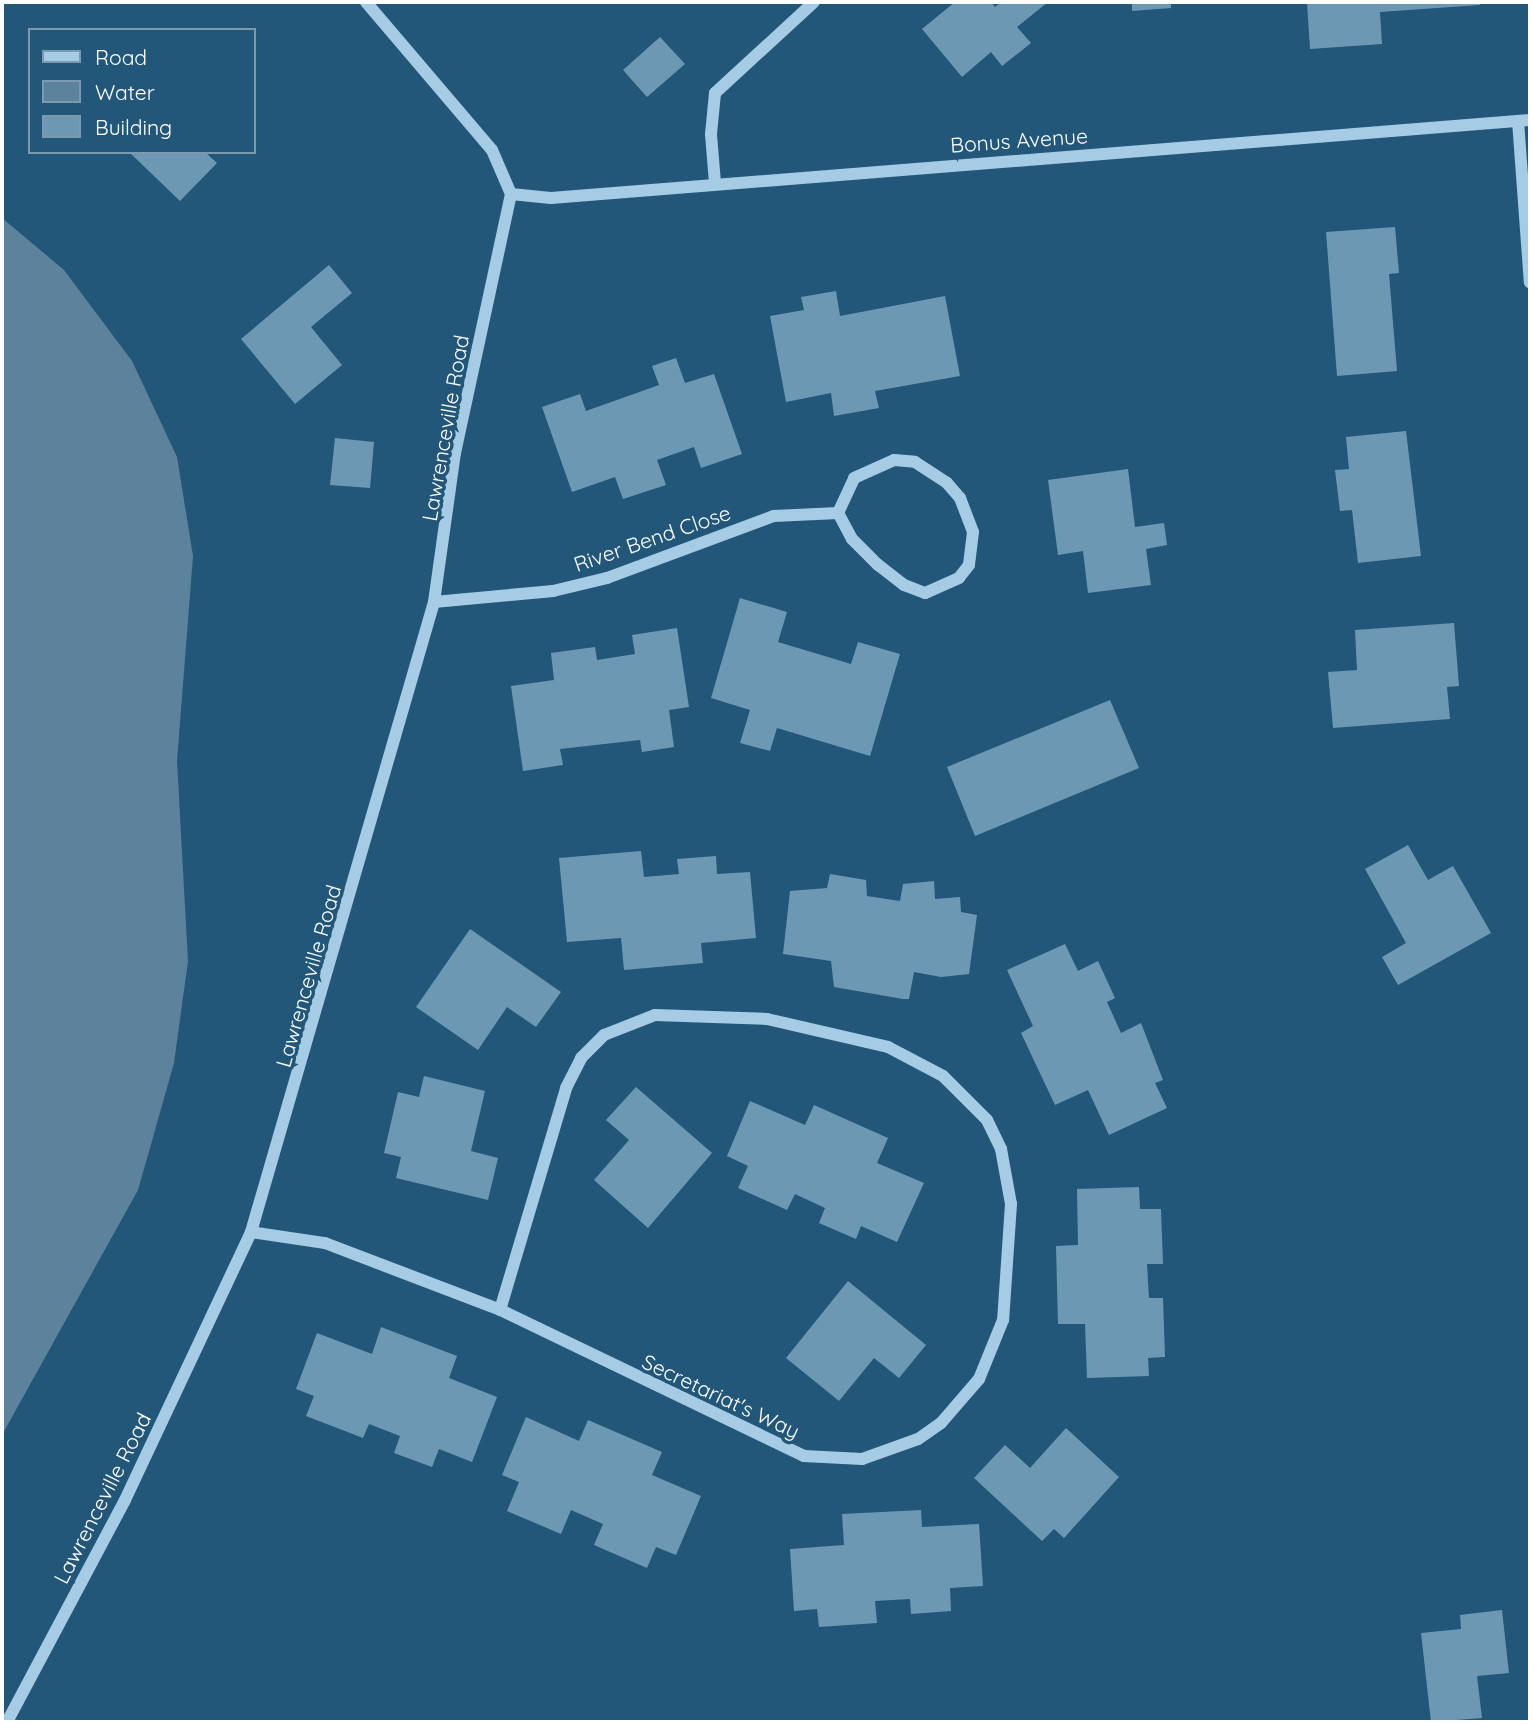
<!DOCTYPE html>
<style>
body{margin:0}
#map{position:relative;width:1532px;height:1724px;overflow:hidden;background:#235779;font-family:Quicksand,sans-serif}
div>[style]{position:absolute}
.water>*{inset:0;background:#5d839c}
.building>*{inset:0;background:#6d98b3}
.minor>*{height:12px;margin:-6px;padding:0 6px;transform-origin:6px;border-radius:6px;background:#a5cce4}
span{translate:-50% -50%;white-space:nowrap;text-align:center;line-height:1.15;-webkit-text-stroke:7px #235779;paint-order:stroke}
.street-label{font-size:21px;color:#fff}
.frame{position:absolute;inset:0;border:4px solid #fff;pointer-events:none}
.legend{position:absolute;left:28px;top:28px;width:228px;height:126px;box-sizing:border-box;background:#235779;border:2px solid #7b9aaf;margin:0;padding:9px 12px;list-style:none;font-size:21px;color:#fff}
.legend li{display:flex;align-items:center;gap:14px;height:35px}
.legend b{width:35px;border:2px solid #7b9aaf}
</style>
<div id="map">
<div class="water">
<i style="clip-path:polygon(2px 218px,64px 270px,132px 361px,177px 457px,193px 556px,177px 761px,188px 961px,174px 1063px,138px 1190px,2px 1435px)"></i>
</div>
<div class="building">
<i style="clip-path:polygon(955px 2px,991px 2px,995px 7px,1001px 2px,1048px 2px,1017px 27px,1031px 43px,1002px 66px,991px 52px,962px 77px,922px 29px)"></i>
<i style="clip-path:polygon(1132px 2px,1171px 2px,1171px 8px,1132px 11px)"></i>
<i style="clip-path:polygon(1307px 2px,1480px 2px,1480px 5px,1380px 12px,1382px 44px,1310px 49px)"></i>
<i style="clip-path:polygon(660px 37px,685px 64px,647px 97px,623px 70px)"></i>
<i style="clip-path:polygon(129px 152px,205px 152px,217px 163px,180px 201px)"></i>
<i style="clip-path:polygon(1395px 227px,1399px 273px,1389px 274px,1397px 371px,1337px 376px,1326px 232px)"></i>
<i style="clip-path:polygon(329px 265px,352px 293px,311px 327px,342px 365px,295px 404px,241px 339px)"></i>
<i style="clip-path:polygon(836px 291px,840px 316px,945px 296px,960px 376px,875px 391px,879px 408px,834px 416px,831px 393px,786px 402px,770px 316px,804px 310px,801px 297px)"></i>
<i style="clip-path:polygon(676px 358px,685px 383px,714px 374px,742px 454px,701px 468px,694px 447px,657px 460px,666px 485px,623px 499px,615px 477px,572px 492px,542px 407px,580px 394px,586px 411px,659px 385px,652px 366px)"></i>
<i style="clip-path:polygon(1406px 431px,1421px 556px,1358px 563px,1352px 510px,1340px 511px,1335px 470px,1349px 469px,1346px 437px)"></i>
<i style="clip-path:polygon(335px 438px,374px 442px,370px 488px,330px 485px)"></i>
<i style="clip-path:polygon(1128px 469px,1135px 527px,1164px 523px,1167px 545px,1146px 549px,1151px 585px,1088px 593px,1083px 551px,1058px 555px,1048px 480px)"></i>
<i style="clip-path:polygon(740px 598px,787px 612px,778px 642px,851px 664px,858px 642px,900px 654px,870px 756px,777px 728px,770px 751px,740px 743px,750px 710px,711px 698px)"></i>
<i style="clip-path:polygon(1454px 623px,1459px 686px,1447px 687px,1450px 719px,1333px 728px,1328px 672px,1357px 670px,1355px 630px)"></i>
<i style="clip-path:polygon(677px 628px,689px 707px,669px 710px,674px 747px,642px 752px,640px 740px,560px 749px,563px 765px,523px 771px,511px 686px,554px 680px,551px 653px,595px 647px,597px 660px,635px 654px,632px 635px)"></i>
<i style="clip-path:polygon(1110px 700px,1139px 768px,975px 836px,947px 767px)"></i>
<i style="clip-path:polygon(1408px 845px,1428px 880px,1453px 866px,1491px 933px,1398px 985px,1382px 957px,1406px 943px,1365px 869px)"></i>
<i style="clip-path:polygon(641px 851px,644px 877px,679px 874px,677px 859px,716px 856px,717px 874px,750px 872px,756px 938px,701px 943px,703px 963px,624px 970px,621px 938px,567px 942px,559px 858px)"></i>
<i style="clip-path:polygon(830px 874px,866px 880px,867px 896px,900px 901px,903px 884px,934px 881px,935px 899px,960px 897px,961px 912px,977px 915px,969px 974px,941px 977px,914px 972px,909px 999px,903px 999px,834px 987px,831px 961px,783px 954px,790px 891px,827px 888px)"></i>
<i style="clip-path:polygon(470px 929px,561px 992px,536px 1027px,507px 1007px,478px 1050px,416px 1007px)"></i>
<i style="clip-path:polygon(1065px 944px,1078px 971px,1098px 961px,1115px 998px,1107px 1002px,1121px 1033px,1141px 1023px,1163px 1080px,1155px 1083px,1167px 1108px,1109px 1135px,1088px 1090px,1055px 1105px,1021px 1033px,1033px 1026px,1007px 970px)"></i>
<i style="clip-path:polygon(424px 1076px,485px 1091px,471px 1151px,498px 1158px,488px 1200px,396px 1178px,401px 1157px,384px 1153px,398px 1092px,419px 1097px)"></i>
<i style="clip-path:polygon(636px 1087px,712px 1153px,648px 1228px,594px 1180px,629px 1140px,606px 1120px)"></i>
<i style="clip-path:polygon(750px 1101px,805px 1125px,814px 1105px,888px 1138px,877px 1163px,924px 1183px,897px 1242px,861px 1226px,856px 1239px,819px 1223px,825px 1208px,795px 1194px,787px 1210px,738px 1188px,748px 1166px,727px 1156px)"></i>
<i style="clip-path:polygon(1139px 1187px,1140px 1209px,1161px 1209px,1163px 1264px,1147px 1264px,1149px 1298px,1163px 1298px,1165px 1357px,1148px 1358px,1149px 1376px,1087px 1378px,1085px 1324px,1058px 1324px,1056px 1246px,1078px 1245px,1077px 1189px)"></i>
<i style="clip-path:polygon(848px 1281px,926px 1345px,899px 1378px,874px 1358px,839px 1401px,786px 1358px)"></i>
<i style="clip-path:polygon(381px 1327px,457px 1356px,449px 1378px,497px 1397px,472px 1462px,439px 1449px,432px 1467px,394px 1453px,400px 1436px,369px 1424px,363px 1438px,306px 1416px,314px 1396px,296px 1389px,317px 1333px,372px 1354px)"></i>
<i style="clip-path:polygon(526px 1417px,579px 1441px,588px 1420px,662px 1452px,652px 1475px,701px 1496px,676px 1555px,656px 1547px,647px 1568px,594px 1545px,603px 1524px,571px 1510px,561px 1534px,507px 1511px,519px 1482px,502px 1475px)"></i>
<i style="clip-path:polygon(1066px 1428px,1119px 1477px,1064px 1538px,1054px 1529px,1042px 1541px,974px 1478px,1005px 1445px,1030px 1468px)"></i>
<i style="clip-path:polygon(921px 1510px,922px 1527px,979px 1524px,983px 1586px,950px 1588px,951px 1611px,911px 1614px,910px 1599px,875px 1601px,877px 1623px,819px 1627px,817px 1609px,794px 1611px,790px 1549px,844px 1545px,842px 1514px)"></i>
<i style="clip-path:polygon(1502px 1610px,1509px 1673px,1477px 1676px,1482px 1718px,1431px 1722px,1421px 1633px,1461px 1629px,1460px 1615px)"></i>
</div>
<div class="minor">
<i style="left:366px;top:2px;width:194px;rotate:49.6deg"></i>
<i style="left:492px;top:150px;width:48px;rotate:66.6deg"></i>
<i style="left:1518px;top:121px;width:162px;rotate:85.8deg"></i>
<i style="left:715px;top:183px;width:49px;rotate:-94.7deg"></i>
<i style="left:711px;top:134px;width:41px;rotate:-84.4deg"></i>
<i style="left:715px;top:93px;width:134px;rotate:-42.6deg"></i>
<i style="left:511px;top:194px;width:40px;rotate:5.7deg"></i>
<i style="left:551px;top:198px;width:982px;rotate:-4.56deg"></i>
<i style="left:894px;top:460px;width:21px;rotate:5deg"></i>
<i style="left:915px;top:462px;width:38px;rotate:33deg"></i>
<i style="left:947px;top:483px;width:20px;rotate:49deg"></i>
<i style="left:960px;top:498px;width:36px;rotate:69deg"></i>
<i style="left:973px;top:532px;width:33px;rotate:97deg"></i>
<i style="left:969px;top:565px;width:16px;rotate:128deg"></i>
<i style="left:959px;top:578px;width:37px;rotate:156deg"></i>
<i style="left:925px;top:593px;width:22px;rotate:-159deg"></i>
<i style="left:904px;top:585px;width:33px;rotate:-142deg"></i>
<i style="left:878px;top:565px;width:37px;rotate:-135deg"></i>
<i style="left:852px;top:539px;width:30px;rotate:-118deg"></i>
<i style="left:838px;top:513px;width:38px;rotate:-65deg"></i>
<i style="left:854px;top:478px;width:44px;rotate:-24.2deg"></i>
<i style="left:434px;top:602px;width:120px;rotate:-5.3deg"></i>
<i style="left:553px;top:591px;width:56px;rotate:-13.5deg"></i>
<i style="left:607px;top:578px;width:178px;rotate:-20.4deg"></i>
<i style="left:774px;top:516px;width:64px;rotate:-2.7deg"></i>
<i style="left:655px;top:1015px;width:112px;rotate:2deg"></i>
<i style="left:767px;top:1019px;width:124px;rotate:13deg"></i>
<i style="left:888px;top:1047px;width:62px;rotate:27.8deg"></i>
<i style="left:943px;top:1076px;width:62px;rotate:45deg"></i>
<i style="left:987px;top:1120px;width:32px;rotate:64deg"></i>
<i style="left:1001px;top:1149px;width:56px;rotate:79.7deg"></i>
<i style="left:1011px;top:1204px;width:116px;rotate:93.9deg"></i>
<i style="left:1003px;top:1320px;width:64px;rotate:112.1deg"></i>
<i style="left:979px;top:1379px;width:58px;rotate:130.8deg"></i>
<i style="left:941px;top:1423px;width:28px;rotate:145deg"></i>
<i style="left:918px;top:1439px;width:59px;rotate:160.3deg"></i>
<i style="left:862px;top:1459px;width:58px;rotate:-177deg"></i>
<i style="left:804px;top:1456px;width:337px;rotate:-154.3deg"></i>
<i style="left:500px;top:1310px;width:232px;rotate:-73.4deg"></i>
<i style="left:566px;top:1088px;width:34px;rotate:-63deg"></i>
<i style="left:581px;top:1058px;width:33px;rotate:-45deg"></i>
<i style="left:604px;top:1035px;width:55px;rotate:-21.4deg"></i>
<i style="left:251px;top:1232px;width:75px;rotate:8.5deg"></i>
<i style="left:325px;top:1243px;width:187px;rotate:20.9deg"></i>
<i style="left:7px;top:1722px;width:251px;rotate:-62deg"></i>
<i style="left:125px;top:1500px;width:296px;rotate:-64.8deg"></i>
<i style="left:251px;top:1232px;width:656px;rotate:-73.8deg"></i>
<i style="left:434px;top:602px;width:150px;rotate:-82deg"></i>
<i style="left:455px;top:453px;width:265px;rotate:-77.8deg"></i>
</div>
<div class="street-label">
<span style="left:1019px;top:140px;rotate:-4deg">Bonus Avenue</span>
<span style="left:445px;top:428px;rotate:-80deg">Lawrenceville Road</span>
<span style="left:652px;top:538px;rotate:-19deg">River Bend Close</span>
<span style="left:308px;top:976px;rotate:-74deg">Lawrenceville Road</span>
<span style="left:721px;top:1396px;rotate:25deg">Secretariat's Way</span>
<span style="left:102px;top:1498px;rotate:-63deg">Lawrenceville Road</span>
</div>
<div class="frame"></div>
<ul class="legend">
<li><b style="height:9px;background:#a5cce4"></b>Road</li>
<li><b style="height:19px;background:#5d839c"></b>Water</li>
<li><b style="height:19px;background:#6d98b3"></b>Building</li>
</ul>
</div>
